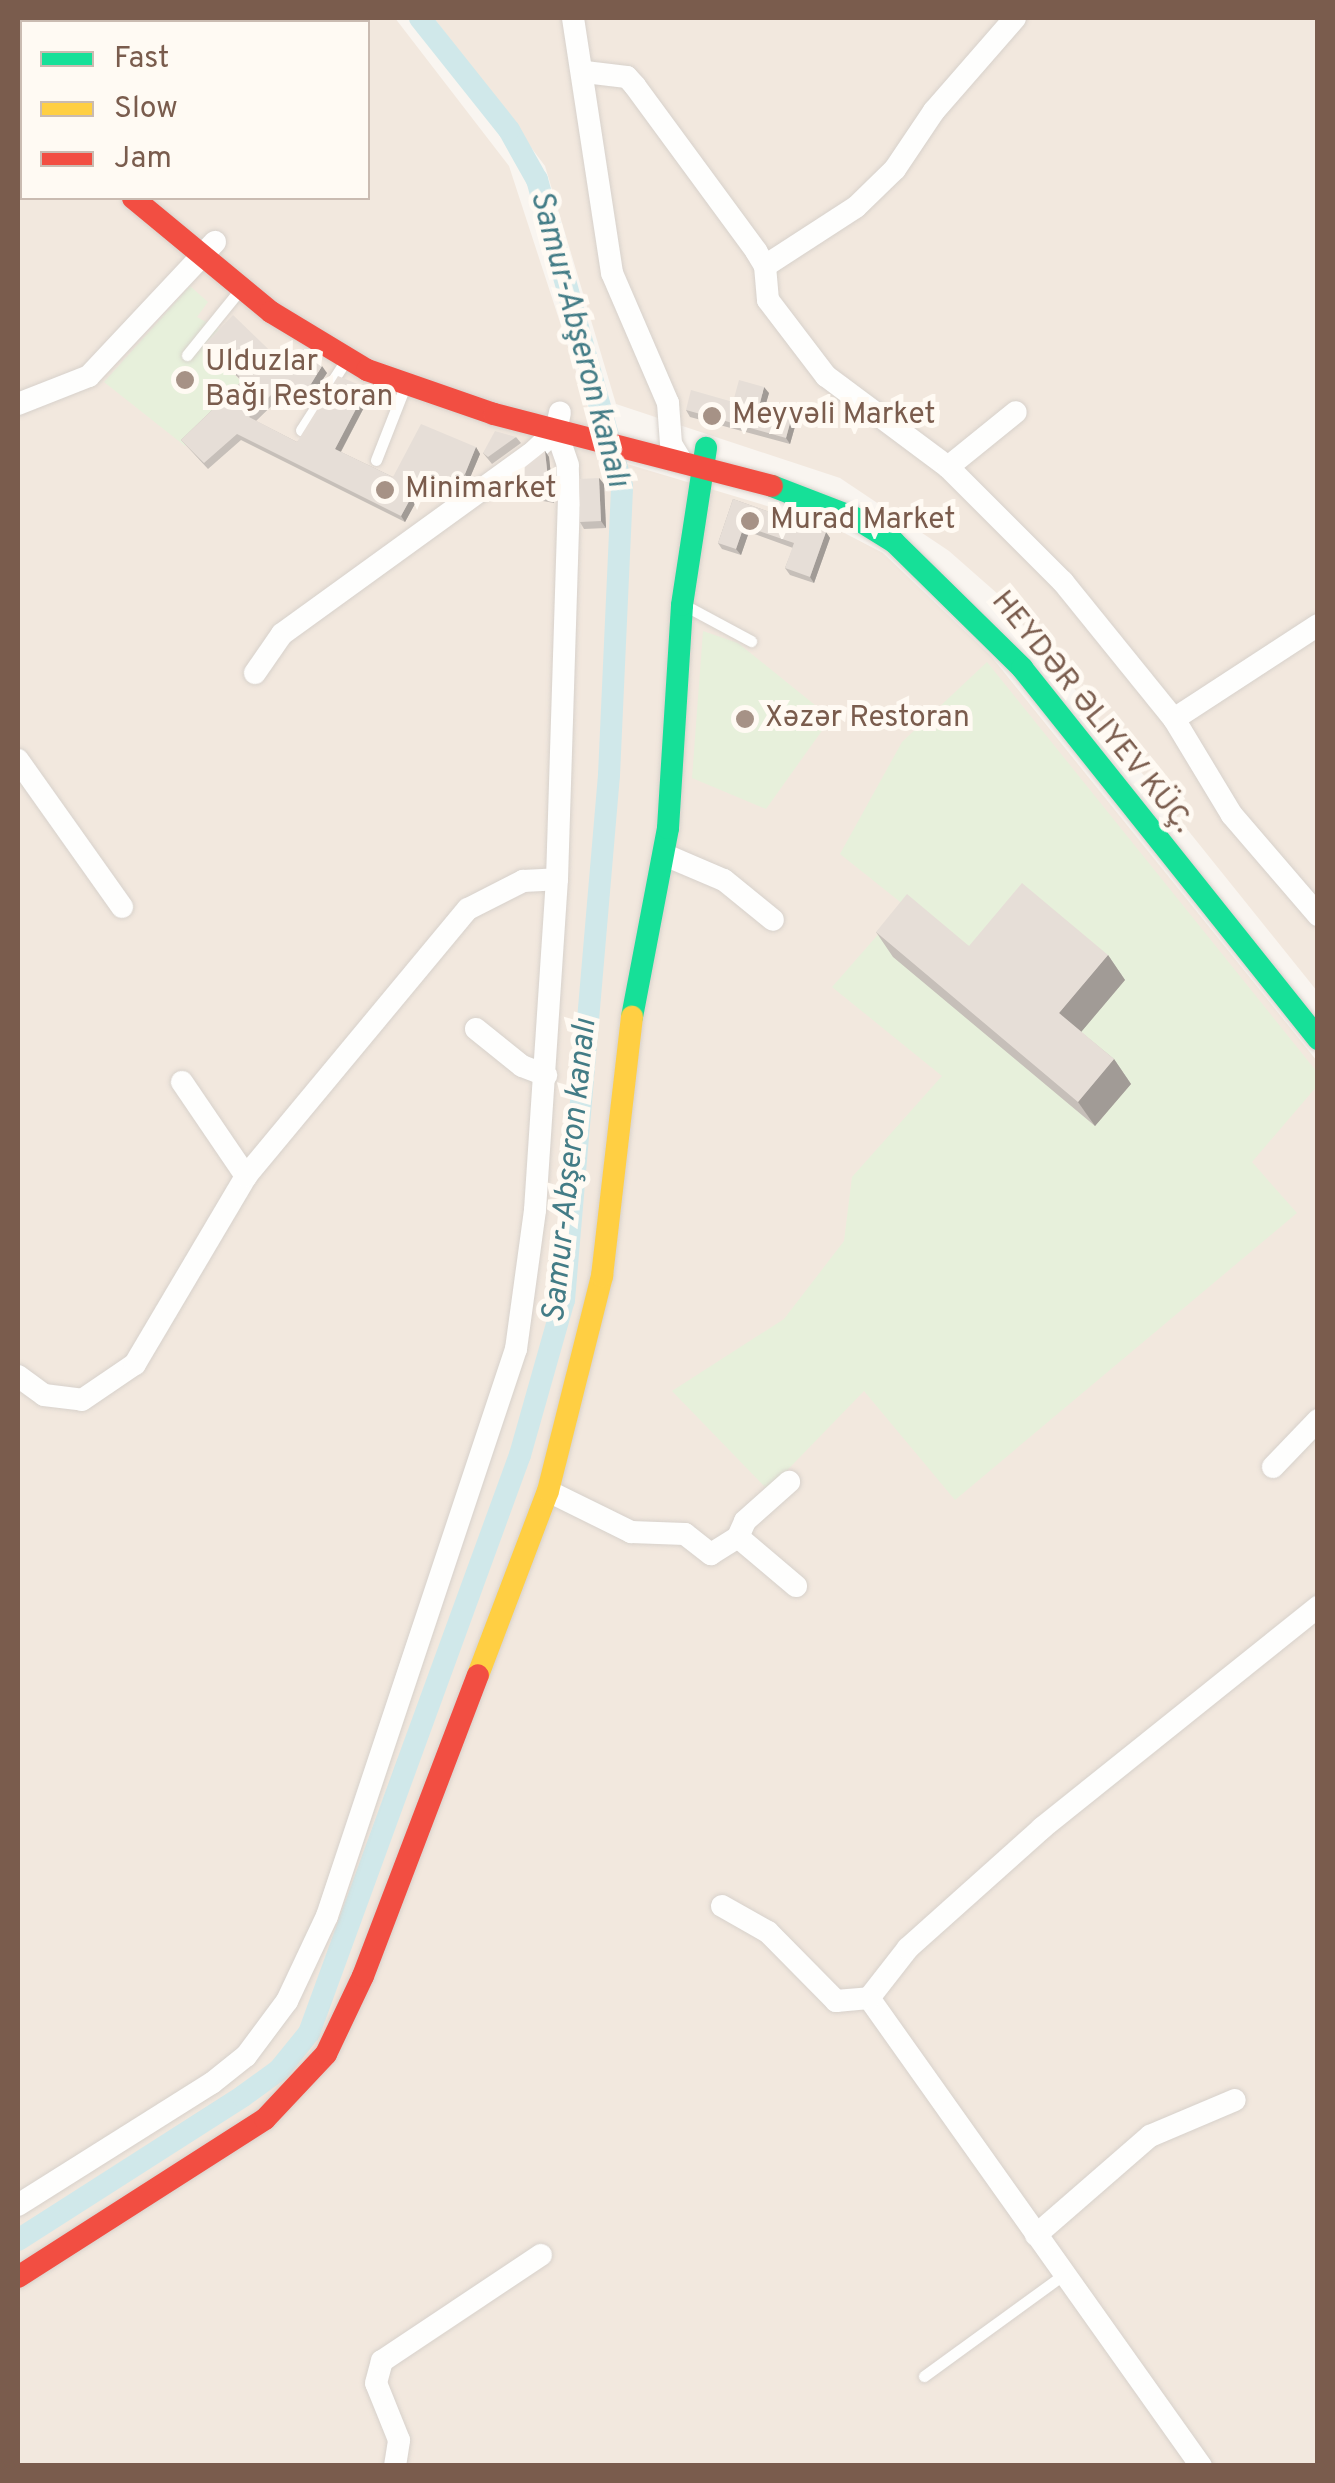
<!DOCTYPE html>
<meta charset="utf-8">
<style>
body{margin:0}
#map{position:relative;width:1335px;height:2483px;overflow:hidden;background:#f9f5f0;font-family:Overpass,sans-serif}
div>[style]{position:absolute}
.residential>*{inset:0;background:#f2e8de}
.green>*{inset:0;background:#e7f0db}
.canal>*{height:22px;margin:-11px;padding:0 11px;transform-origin:11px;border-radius:11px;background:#d0e8ea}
.roads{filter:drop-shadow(0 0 2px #d7d1cb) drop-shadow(0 0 2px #d7d1cb)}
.lane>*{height:11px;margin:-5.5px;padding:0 5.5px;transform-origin:5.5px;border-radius:5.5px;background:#fefefd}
.street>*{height:22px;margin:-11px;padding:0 11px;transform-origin:11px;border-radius:11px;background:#fefefd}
.fast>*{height:22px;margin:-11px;padding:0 11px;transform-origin:11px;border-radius:11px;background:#16e098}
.slow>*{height:22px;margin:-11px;padding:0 11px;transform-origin:11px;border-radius:11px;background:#ffcf43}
.jam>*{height:22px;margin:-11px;padding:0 11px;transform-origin:11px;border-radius:11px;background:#f24e42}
.wall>*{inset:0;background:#c6bfb9}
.shaded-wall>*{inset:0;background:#a19b96}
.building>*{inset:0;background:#e6ded7}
.dots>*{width:28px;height:28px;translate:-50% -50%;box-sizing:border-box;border:5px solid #fffaf3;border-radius:50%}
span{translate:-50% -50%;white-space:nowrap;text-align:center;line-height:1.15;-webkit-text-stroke:10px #fffaf3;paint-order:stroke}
.poi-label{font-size:30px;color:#7a5c4d}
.left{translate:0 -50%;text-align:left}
.street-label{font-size:30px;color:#7a5c4d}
.water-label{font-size:32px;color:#437c86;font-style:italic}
.frame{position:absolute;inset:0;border:20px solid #7a5c4d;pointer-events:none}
.legend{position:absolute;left:20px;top:20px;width:350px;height:180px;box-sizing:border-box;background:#fffaf3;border:2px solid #cabbb1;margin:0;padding:12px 18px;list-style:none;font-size:30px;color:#7a5c4d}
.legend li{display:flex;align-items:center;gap:20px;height:50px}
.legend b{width:50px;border:2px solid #cabbb1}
</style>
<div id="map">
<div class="residential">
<i style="clip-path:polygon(evenodd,18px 18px,395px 18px,509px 166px,604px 457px,827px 524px,883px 553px,991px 656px,1317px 1061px,1317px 2465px,18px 2465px,18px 18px,22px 22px,368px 22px,368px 198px,22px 198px,22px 22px)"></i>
<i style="clip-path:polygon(434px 18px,1317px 18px,1317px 991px,999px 595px,949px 551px,840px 478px,616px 404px,545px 166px)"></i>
</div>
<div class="green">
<i style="clip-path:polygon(190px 286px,208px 302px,197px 317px,226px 333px,210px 351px,247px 387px,185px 446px,104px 382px)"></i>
<i style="clip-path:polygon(703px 631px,738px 643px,831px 718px,766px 809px,692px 778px)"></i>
<i style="clip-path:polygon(987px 662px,1317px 1072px,1317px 1086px,1252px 1162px,1297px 1213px,955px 1500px,864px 1391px,768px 1490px,672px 1391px,784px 1319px,844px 1241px,852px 1177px,942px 1076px,832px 987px,904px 905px,840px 854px,902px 742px)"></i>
</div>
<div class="canal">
<i style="left:18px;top:2240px;width:267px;rotate:-32.6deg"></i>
<i style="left:243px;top:2096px;width:44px;rotate:-35.8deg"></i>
<i style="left:279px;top:2070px;width:48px;rotate:-51deg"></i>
<i style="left:309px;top:2033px;width:615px;rotate:-69.95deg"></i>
<i style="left:520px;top:1455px;width:161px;rotate:-74.2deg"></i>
<i style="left:564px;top:1300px;width:527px;rotate:-85.1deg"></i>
<i style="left:609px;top:775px;width:289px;rotate:-87.4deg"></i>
<i style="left:622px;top:486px;width:318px;rotate:-105.5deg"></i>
<i style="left:537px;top:180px;width:57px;rotate:-119.2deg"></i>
<i style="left:509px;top:130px;width:143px;rotate:-128.5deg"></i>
</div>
<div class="roads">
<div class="lane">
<i style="left:187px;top:355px;width:81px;rotate:-51deg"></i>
<i style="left:301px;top:430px;width:80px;rotate:-57.3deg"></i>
<i style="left:376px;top:460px;width:79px;rotate:-68.6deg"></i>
<i style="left:686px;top:606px;width:74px;rotate:28.3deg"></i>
<i style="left:924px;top:2376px;width:172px;rotate:-36deg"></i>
</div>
<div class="street">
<i style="left:573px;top:18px;width:258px;rotate:81.3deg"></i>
<i style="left:612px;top:273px;width:142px;rotate:66.7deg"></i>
<i style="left:668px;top:403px;width:41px;rotate:85.8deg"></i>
<i style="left:671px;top:444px;width:21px;rotate:59deg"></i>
<i style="left:585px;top:72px;width:42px;rotate:6.8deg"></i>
<i style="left:627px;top:77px;width:12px;rotate:48deg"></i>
<i style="left:635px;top:86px;width:205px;rotate:53.7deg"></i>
<i style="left:756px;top:251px;width:17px;rotate:59deg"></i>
<i style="left:765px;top:266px;width:34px;rotate:85deg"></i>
<i style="left:768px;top:300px;width:96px;rotate:52.7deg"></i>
<i style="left:826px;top:376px;width:152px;rotate:36.7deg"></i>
<i style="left:948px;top:467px;width:163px;rotate:45deg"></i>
<i style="left:1063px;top:582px;width:176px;rotate:51deg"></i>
<i style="left:1174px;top:719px;width:112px;rotate:58.9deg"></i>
<i style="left:1232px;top:815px;width:132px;rotate:49.3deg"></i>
<i style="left:765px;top:266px;width:108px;rotate:-33deg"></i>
<i style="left:856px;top:207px;width:54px;rotate:-44.3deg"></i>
<i style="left:895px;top:169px;width:70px;rotate:-56.1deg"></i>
<i style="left:934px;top:111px;width:123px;rotate:-48.9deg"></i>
<i style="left:18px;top:404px;width:76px;rotate:-21.5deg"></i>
<i style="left:89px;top:376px;width:184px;rotate:-46.8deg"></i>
<i style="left:948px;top:467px;width:87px;rotate:-39deg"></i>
<i style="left:255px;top:673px;width:47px;rotate:-55.3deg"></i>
<i style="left:282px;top:634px;width:307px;rotate:-35.9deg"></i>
<i style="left:531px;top:454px;width:34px;rotate:-43deg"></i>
<i style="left:556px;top:431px;width:19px;rotate:-78deg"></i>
<i style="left:1174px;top:719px;width:172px;rotate:-33.1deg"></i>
<i style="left:18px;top:760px;width:180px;rotate:54.7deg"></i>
<i style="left:665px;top:855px;width:64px;rotate:23deg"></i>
<i style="left:724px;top:880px;width:63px;rotate:39.2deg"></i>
<i style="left:476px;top:1029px;width:59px;rotate:38.8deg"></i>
<i style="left:522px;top:1066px;width:26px;rotate:21deg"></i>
<i style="left:182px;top:1082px;width:114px;rotate:55.8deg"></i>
<i style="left:18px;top:1376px;width:32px;rotate:36deg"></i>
<i style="left:44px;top:1395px;width:38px;rotate:7deg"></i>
<i style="left:82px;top:1400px;width:64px;rotate:-34.2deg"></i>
<i style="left:135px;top:1364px;width:218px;rotate:-59.4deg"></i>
<i style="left:246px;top:1176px;width:347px;rotate:-50.3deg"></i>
<i style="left:468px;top:909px;width:62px;rotate:-27deg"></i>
<i style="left:523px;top:881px;width:34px;rotate:-3deg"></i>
<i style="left:1273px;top:1467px;width:65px;rotate:-46.2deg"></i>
<i style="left:548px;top:1491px;width:93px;rotate:26.3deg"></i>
<i style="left:631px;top:1532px;width:54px;rotate:2.1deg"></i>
<i style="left:685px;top:1534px;width:33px;rotate:38deg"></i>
<i style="left:711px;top:1554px;width:32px;rotate:-32deg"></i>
<i style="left:738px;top:1537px;width:76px;rotate:40.2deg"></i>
<i style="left:738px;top:1537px;width:17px;rotate:-66deg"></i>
<i style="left:745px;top:1521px;width:59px;rotate:-41.6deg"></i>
<i style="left:722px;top:1906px;width:53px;rotate:29.5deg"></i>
<i style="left:768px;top:1932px;width:97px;rotate:45.4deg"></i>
<i style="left:836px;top:2001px;width:33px;rotate:-5deg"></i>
<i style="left:18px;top:2205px;width:229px;rotate:-32.2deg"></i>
<i style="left:212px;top:2083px;width:43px;rotate:-38.5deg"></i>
<i style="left:246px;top:2056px;width:69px;rotate:-53.3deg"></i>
<i style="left:287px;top:2001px;width:94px;rotate:-64.8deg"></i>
<i style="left:327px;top:1916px;width:598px;rotate:-71.57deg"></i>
<i style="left:516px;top:1349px;width:140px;rotate:-82.2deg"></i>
<i style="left:535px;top:1210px;width:332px;rotate:-86.2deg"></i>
<i style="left:557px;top:879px;width:376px;rotate:-88.2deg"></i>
<i style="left:569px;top:503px;width:38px;rotate:-92deg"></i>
<i style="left:568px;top:465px;width:36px;rotate:-109deg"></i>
<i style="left:1036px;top:2235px;width:151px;rotate:-41deg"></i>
<i style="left:1150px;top:2136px;width:92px;rotate:-23deg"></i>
<i style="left:395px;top:2466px;width:26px;rotate:-81deg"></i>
<i style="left:399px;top:2440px;width:61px;rotate:-112deg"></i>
<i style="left:376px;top:2383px;width:23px;rotate:-75deg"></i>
<i style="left:382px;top:2361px;width:191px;rotate:-33.7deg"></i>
<i style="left:1201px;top:2466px;width:574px;rotate:-125.35deg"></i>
<i style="left:869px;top:1998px;width:63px;rotate:-52deg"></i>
<i style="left:908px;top:1948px;width:180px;rotate:-41.8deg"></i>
<i style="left:1042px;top:1828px;width:354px;rotate:-38.7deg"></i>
</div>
<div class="fast">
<i style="left:772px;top:486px;width:89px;rotate:21.1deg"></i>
<i style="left:855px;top:518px;width:46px;rotate:31.6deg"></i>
<i style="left:894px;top:542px;width:180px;rotate:44.5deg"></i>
<i style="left:1022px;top:668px;width:475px;rotate:51.4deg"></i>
<i style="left:632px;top:1017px;width:192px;rotate:-79.2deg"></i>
<i style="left:668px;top:828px;width:223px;rotate:-86.4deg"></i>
<i style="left:682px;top:605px;width:159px;rotate:-81.3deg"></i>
</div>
<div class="slow">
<i style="left:18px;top:65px;width:1px;rotate:90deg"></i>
<i style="left:18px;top:91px;width:6px;rotate:51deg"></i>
<i style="left:478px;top:1675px;width:197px;rotate:-69.2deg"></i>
<i style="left:548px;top:1491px;width:222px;rotate:-75.9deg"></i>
<i style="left:602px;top:1276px;width:261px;rotate:-83.4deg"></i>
</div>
<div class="jam">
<i style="left:133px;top:198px;width:179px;rotate:39.6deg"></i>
<i style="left:271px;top:312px;width:112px;rotate:31.1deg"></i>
<i style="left:367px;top:370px;width:134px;rotate:19.1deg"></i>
<i style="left:494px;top:414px;width:287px;rotate:14.5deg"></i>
<i style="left:18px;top:2277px;width:293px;rotate:-32.6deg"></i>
<i style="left:265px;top:2119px;width:89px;rotate:-46.8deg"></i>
<i style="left:326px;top:2054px;width:86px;rotate:-64.6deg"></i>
<i style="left:363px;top:1976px;width:322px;rotate:-69.1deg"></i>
</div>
</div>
<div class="wall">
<i style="clip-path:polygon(205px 344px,291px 371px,327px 373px,307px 403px,287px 391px,256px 421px,297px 442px,367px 388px,371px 394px,341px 452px,393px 477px,476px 447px,480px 454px,469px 480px,457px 489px,429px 478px,405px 522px,241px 440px,208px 469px,181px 440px,242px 381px,209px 351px)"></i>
<i style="clip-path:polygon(769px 393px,764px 409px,792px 416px,796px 423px,790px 444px,690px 417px,686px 410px)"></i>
<i style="clip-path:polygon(516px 437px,521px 443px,492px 464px,483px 453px)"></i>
<i style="clip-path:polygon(545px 451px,549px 457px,554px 503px,515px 496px,511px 489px,521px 482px)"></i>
<i style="clip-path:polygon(599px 478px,604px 484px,606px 528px,584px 529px,580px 522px)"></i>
<i style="clip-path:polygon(733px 499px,826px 532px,830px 538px,814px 583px,790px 575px,785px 568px,793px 548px,749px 532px,741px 555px,722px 549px,718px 543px)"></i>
<i style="clip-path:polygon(876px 932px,969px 946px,1108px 955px,1125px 980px,1081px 1032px,1114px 1059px,1131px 1084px,1095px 1126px,893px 957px)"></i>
</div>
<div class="shaded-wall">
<i style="clip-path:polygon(322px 366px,327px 373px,307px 403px,303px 397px)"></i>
<i style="clip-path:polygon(764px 387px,769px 393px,763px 414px,759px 407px)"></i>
<i style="clip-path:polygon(367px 388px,371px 394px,339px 455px,335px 449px)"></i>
<i style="clip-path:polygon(792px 416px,796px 423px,790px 444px,786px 438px)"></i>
<i style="clip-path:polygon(476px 447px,480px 454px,469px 480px,465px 474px)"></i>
<i style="clip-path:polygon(545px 451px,549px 457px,554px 503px,550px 496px)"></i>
<i style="clip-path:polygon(425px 472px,429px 478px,405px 522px,401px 516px)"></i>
<i style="clip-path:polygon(599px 478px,604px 484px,606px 528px,601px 521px)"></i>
<i style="clip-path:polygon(744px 526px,749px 532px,741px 555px,736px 549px)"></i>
<i style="clip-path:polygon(826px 532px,830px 538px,814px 583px,810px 577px)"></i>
<i style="clip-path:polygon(1108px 955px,1125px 980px,1076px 1038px,1059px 1013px)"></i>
<i style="clip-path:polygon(1114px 1059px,1131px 1084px,1095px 1126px,1078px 1102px)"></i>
</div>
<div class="building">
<i style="clip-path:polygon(18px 18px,52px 18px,58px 22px,23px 22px)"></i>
<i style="clip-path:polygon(233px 315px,291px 371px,301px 355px,322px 366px,303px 397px,282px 384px,249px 417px,297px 442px,338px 376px,367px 388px,335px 449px,393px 477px,421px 424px,476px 447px,465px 474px,452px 483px,425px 472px,401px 516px,237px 434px,204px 463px,181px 440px,243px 380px,205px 344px)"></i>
<i style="clip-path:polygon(739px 380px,764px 387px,759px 407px,792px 416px,786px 438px,686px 410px,691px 390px,733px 402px)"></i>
<i style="clip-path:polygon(495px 431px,516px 437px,488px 457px,483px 453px)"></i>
<i style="clip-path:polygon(545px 451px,550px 496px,511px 489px,511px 482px,522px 482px,516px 474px)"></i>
<i style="clip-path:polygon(599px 478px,601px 521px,580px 522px,579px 479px)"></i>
<i style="clip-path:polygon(733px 499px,826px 532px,810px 577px,785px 568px,794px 543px,744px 526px,736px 549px,718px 543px)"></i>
<i style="clip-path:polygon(1022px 883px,1108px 955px,1059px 1013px,1114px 1059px,1078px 1102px,876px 932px,907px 894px,969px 946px)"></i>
</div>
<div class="dots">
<i style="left:185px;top:380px;background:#a69286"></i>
<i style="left:712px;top:416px;background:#a69286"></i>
<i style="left:385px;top:490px;background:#a69286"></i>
<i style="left:750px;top:521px;background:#a69286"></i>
<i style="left:745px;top:719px;background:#a69286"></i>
</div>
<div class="poi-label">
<span class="left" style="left:205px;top:380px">Ulduzlar<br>Bağı Restoran</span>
<span class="left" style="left:732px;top:416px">Meyvəli Market</span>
<span class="left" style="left:405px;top:490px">Minimarket</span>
<span class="left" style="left:770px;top:521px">Murad Market</span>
<span class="left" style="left:765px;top:719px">Xəzər Restoran</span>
</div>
<div class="street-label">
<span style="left:1091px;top:713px;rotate:51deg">HEYDƏR ƏLIYEV KÜÇ.</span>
</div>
<div class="water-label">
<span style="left:578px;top:339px;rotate:75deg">Samur-Abşeron kanalı</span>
<span style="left:571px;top:1171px;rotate:-84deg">Samur-Abşeron kanalı</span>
</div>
<div class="frame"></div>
<ul class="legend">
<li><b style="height:12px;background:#16e098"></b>Fast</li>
<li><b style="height:12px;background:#ffcf43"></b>Slow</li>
<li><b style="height:12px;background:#f24e42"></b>Jam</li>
</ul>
</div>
